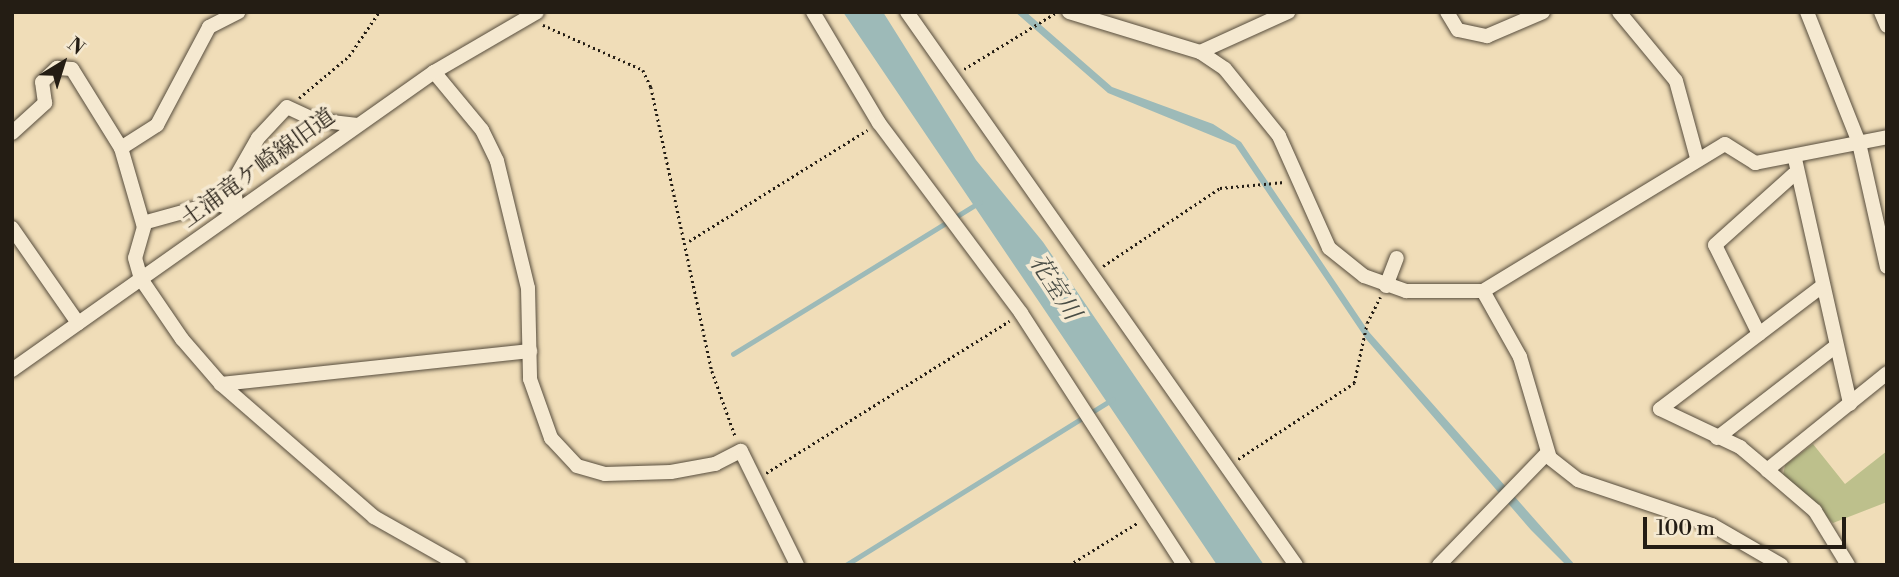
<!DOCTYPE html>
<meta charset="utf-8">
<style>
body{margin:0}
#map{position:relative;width:1899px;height:577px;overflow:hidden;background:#f0ddb8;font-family:"Libre Bodoni","Noto Serif JP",serif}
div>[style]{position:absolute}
.green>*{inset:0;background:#bdc08c}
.water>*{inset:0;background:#9dbab8}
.stream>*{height:4.5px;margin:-2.25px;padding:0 2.25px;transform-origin:2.25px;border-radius:2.25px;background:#9dbab8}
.path>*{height:2.5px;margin-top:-1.25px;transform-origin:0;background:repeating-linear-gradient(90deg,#241d14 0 2px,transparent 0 5.5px)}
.roads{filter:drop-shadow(0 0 2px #574d3d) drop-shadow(0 0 2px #574d3d)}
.minor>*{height:14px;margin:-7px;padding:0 7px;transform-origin:7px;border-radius:7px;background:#f5e9d1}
span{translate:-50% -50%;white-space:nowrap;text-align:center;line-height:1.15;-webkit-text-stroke:7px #f5e9d1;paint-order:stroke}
.street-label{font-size:23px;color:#241d14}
.water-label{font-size:24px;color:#484c45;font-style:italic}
.frame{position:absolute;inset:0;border:14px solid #241d14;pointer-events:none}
.north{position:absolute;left:28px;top:28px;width:70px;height:70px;-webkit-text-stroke:5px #f5e9d1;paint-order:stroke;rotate:38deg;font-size:19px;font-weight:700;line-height:28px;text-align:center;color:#241d14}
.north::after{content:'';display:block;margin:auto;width:24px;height:32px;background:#241d14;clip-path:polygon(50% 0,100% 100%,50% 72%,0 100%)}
.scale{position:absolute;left:1643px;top:517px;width:203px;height:32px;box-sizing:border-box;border:4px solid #241d14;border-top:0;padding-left:9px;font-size:21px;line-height:24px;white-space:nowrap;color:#241d14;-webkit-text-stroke:5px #f5e9d1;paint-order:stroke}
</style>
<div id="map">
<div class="green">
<i style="clip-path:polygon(1813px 444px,1845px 484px,1887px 451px,1887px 502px,1833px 523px,1783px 476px,1785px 465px)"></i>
</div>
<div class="water">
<i style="clip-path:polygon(843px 12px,883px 12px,976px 160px,1043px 242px,1264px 565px,1217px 565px)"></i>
<i style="clip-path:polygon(1015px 12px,1026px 12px,1112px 87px,1213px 124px,1241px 142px,1369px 332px,1575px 565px,1566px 565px,1531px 530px,1366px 339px,1235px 145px,1108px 93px)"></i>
</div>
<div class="stream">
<i style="left:733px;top:354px;width:290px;rotate:-31.6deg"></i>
<i style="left:846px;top:565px;width:314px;rotate:-31.9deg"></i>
</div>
<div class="path">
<i style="left:543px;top:25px;width:110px;rotate:24.2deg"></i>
<i style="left:643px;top:70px;width:19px;rotate:65deg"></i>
<i style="left:651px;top:87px;width:290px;rotate:77.9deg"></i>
<i style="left:712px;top:371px;width:71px;rotate:70.3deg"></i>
<i style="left:964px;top:69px;width:109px;rotate:-31.5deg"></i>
<i style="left:299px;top:98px;width:65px;rotate:-40deg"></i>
<i style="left:349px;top:56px;width:53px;rotate:-55.7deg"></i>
<i style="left:689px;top:241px;width:210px;rotate:-31.9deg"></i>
<i style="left:1103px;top:266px;width:141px;rotate:-33.7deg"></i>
<i style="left:1220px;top:188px;width:65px;rotate:-5.3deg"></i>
<i style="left:1238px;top:459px;width:139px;rotate:-33.2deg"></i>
<i style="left:1354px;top:383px;width:61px;rotate:-77.8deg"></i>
<i style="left:1367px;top:323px;width:29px;rotate:-63deg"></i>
<i style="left:766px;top:473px;width:287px;rotate:-32deg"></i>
<i style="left:1069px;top:565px;width:82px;rotate:-31.6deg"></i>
</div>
<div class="roads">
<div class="minor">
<i style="left:813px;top:12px;width:129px;rotate:59.3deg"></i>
<i style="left:879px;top:123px;width:237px;rotate:53.2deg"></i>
<i style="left:1021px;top:313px;width:300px;rotate:57.1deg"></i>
<i style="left:907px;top:12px;width:676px;rotate:54.88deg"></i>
<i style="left:1069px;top:12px;width:137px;rotate:17deg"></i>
<i style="left:1200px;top:52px;width:30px;rotate:34deg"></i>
<i style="left:1225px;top:69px;width:86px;rotate:51.1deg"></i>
<i style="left:1279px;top:136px;width:123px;rotate:65.9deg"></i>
<i style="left:1329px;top:248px;width:45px;rotate:38.7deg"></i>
<i style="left:1364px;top:276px;width:45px;rotate:19.7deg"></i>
<i style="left:1406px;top:291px;width:77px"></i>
<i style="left:1483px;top:291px;width:283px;rotate:-31.3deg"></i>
<i style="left:1725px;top:144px;width:36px;rotate:32deg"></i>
<i style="left:1755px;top:163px;width:135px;rotate:-11.1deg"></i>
<i style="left:1447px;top:12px;width:21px;rotate:59deg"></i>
<i style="left:1458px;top:30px;width:30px;rotate:12deg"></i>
<i style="left:1487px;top:36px;width:61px;rotate:-23.2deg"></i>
<i style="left:1619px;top:12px;width:89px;rotate:50.4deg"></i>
<i style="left:1676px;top:81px;width:80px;rotate:74.7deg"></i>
<i style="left:1807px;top:12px;width:141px;rotate:68.3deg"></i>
<i style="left:1859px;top:143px;width:127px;rotate:77.3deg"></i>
<i style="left:1881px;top:12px;width:15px;rotate:67deg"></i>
<i style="left:1200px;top:52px;width:97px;rotate:-24.4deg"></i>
<i style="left:434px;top:72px;width:75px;rotate:50.4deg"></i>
<i style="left:482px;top:130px;width:34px;rotate:64deg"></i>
<i style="left:497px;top:161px;width:131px;rotate:76.3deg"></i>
<i style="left:528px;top:288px;width:91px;rotate:88.7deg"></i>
<i style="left:530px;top:379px;width:63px;rotate:70.4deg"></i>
<i style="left:551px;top:438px;width:38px;rotate:47deg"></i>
<i style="left:577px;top:466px;width:29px;rotate:16deg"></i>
<i style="left:605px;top:474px;width:66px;rotate:-1.7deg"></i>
<i style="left:671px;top:472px;width:45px;rotate:-10.3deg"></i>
<i style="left:715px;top:464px;width:29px;rotate:-27deg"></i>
<i style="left:741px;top:451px;width:127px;rotate:63.8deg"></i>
<i style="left:12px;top:133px;width:45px;rotate:-42.3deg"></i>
<i style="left:45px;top:103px;width:21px;rotate:-98deg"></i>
<i style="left:42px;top:82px;width:21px;rotate:-43deg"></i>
<i style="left:57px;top:68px;width:15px;rotate:4deg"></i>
<i style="left:72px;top:69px;width:93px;rotate:58.2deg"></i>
<i style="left:121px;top:148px;width:82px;rotate:73.8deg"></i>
<i style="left:144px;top:227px;width:32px;rotate:106deg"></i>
<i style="left:135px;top:258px;width:22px;rotate:74deg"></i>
<i style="left:141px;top:279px;width:73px;rotate:55.7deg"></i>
<i style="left:182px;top:339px;width:60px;rotate:49.1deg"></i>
<i style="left:221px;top:384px;width:203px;rotate:41deg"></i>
<i style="left:374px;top:517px;width:98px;rotate:29.5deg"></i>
<i style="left:121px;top:148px;width:43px;rotate:-32.6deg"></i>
<i style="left:157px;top:125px;width:111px;rotate:-62deg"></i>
<i style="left:209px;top:27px;width:33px;rotate:-27deg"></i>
<i style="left:1795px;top:159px;width:251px;rotate:77.3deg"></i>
<i style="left:143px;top:223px;width:75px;rotate:-15.5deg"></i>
<i style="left:215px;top:203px;width:23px;rotate:18deg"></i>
<i style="left:237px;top:210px;width:28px;rotate:-98deg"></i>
<i style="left:233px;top:182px;width:51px;rotate:-60.4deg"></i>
<i style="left:258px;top:138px;width:42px;rotate:-46.9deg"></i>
<i style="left:287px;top:107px;width:31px;rotate:25deg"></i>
<i style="left:315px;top:120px;width:42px;rotate:6.8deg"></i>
<i style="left:12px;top:228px;width:116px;rotate:55.2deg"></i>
<i style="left:1386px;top:286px;width:30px;rotate:-69deg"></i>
<i style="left:1821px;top:287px;width:202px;rotate:142.8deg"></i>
<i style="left:1660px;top:409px;width:89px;rotate:25.4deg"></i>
<i style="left:1740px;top:447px;width:35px;rotate:40deg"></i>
<i style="left:1767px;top:470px;width:63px;rotate:40.5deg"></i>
<i style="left:1815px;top:511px;width:63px;rotate:58.6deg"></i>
<i style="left:1483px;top:291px;width:76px;rotate:60.7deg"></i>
<i style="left:1520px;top:357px;width:105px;rotate:73.5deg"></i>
<i style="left:1550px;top:458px;width:36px;rotate:38deg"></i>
<i style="left:1578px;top:480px;width:141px;rotate:18.6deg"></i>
<i style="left:1712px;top:525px;width:80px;rotate:30.1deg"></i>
<i style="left:1759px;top:334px;width:99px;rotate:-116.3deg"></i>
<i style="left:1715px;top:245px;width:106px;rotate:-41.9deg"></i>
<i style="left:12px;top:370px;width:517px;rotate:-35.23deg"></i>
<i style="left:434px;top:72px;width:119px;rotate:-30.2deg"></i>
<i style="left:221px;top:384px;width:311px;rotate:-6.1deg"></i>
<i style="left:1717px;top:438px;width:150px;rotate:-37.7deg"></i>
<i style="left:1767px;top:470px;width:154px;rotate:-38.9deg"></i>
<i style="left:1439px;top:565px;width:156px;rotate:-46deg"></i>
</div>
</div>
<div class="street-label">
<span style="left:258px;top:168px;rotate:-36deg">土浦竜ケ崎線旧道</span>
</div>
<div class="water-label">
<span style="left:1054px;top:288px;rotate:57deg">花室川</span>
</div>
<div class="frame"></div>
<div class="north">N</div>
<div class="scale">100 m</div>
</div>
